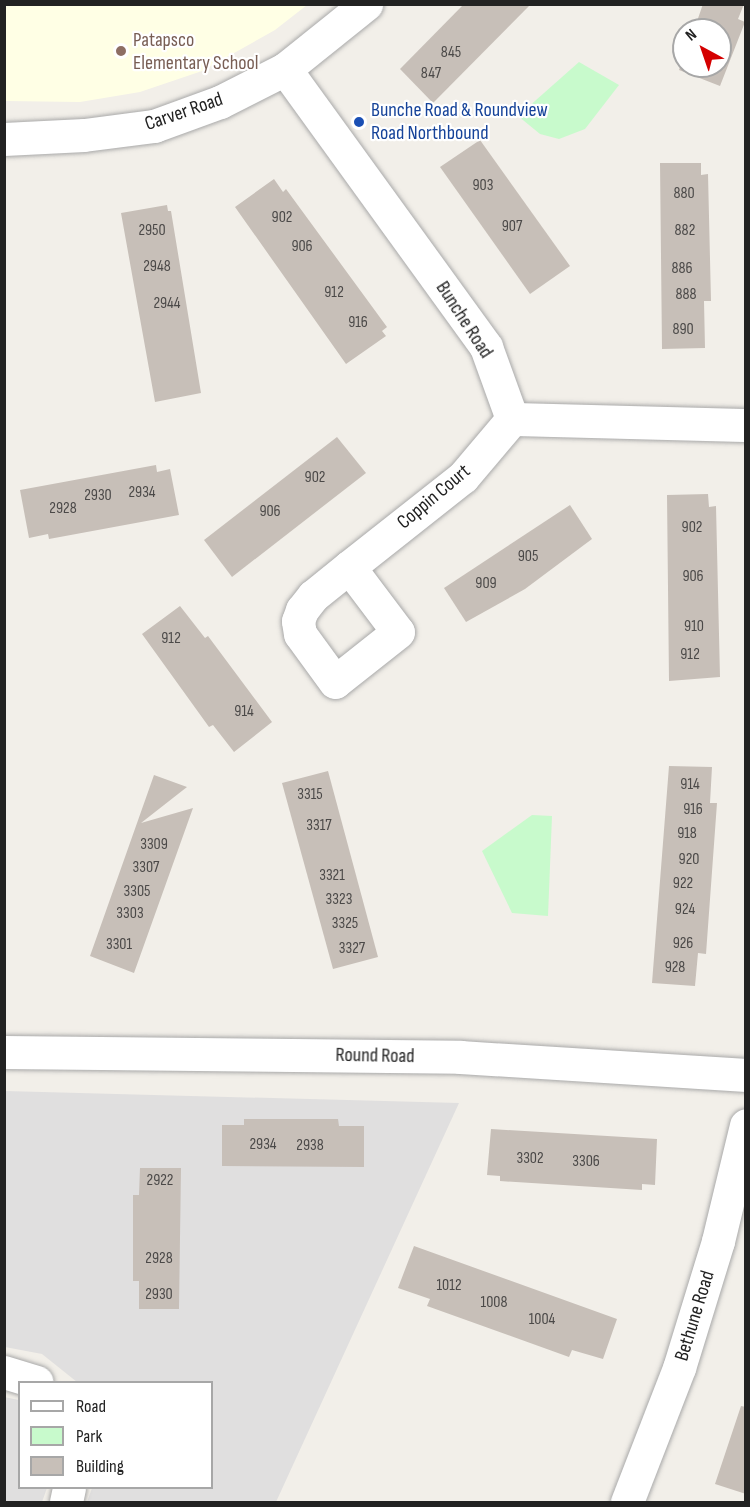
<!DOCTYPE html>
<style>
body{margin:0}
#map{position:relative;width:750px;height:1507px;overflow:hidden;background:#f2efe9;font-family:"Sofia Sans Condensed",sans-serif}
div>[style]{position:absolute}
.residential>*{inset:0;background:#e0dfdf}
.education>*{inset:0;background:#ffffe5}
.park>*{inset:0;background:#c8facc}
.building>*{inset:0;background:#c7bfb8}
.roads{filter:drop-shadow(0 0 2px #a9a9a9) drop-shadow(0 0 2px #a9a9a9)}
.minor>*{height:33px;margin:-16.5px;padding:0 16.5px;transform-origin:16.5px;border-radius:16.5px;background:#fff}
.dots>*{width:16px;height:16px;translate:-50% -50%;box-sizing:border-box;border:3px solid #fff;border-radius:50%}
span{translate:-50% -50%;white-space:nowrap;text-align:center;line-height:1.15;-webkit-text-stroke:4.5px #fff;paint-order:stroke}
.number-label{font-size:16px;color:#4b4948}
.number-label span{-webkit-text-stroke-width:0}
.education-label{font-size:20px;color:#785e54}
.left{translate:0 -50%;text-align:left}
.transit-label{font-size:20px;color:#164399}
.street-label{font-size:20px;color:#222}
.frame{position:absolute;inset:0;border:6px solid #222;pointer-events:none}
.legend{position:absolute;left:18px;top:1381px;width:195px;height:108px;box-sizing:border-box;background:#fff;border:2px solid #a7a7a7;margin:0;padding:8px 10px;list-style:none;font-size:18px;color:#222}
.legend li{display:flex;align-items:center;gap:12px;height:30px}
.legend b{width:30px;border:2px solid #a7a7a7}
.north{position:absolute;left:672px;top:18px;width:60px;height:60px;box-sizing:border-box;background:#fff;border:2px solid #a7a7a7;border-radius:50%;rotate:320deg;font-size:16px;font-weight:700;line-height:24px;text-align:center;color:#222}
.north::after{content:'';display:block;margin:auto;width:21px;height:27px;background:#d40000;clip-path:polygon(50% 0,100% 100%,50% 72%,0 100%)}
</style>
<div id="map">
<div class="residential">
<i style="clip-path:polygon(5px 1091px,459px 1103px,276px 1502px,87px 1502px,92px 1488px,212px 1488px,212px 1382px,77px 1382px,42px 1354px,5px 1347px)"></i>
<i style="clip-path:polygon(4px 1397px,19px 1400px,20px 1488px,47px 1488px,42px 1502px,5px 1502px)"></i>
</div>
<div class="education">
<i style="clip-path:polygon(5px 4px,307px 4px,307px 5px,275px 30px,202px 71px,140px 92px,80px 102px,5px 101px)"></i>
</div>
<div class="park">
<i style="clip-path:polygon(579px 62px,619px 85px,585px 129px,559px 139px,540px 134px,518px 116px)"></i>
<i style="clip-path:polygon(532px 815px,552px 816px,548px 916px,512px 913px,482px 851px)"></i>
</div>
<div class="building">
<i style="clip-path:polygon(464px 4px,531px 4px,433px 103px,400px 69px)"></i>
<i style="clip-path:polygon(703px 4px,744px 4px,738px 19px,745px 22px,720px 86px,679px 70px,684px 56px,684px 66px,720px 66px,720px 30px,694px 30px)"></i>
<i style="clip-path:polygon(480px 140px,570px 266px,530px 294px,440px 167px)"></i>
<i style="clip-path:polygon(660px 163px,701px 163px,701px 175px,708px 174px,711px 301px,704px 301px,705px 348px,662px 349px)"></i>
<i style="clip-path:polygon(274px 179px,283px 192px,286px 189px,387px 327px,382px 331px,386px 336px,346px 364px,235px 207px)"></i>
<i style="clip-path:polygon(167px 205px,168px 211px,171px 211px,201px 393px,155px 402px,121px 213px)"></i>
<i style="clip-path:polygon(337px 437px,366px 473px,232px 577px,204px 540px)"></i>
<i style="clip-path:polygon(156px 465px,157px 472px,170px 469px,179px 515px,49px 539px,48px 534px,29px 538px,20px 490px)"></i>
<i style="clip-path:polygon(708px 494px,709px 507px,716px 506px,720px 677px,669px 681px,667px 495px)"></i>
<i style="clip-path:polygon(570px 505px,592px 539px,525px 589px,466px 622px,444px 588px)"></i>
<i style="clip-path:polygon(180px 606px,205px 638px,208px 636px,272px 722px,234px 752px,213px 725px,209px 727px,142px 634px)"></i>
<i style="clip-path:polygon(669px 766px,712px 767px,710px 803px,717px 803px,706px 954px,698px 953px,695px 986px,652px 983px)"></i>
<i style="clip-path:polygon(328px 771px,378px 957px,333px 969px,282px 783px)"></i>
<i style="clip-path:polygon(154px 775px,187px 787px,141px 823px,193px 808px,134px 973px,90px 956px)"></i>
<i style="clip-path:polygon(244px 1119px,338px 1119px,339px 1126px,364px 1126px,364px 1167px,222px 1166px,222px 1125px,244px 1125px)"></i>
<i style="clip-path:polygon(491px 1129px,657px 1139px,655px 1185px,642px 1184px,642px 1190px,500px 1181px,500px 1176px,487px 1175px)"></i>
<i style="clip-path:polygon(140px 1168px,181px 1168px,179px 1309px,139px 1309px,139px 1281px,133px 1281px,133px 1195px,139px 1195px)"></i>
<i style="clip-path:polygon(414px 1246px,617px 1319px,603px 1359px,572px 1350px,569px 1357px,427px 1306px,430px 1299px,398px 1288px)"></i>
<i style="clip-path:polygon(741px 1406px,746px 1407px,746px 1494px,715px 1484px)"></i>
</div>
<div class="roads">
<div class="minor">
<i style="left:285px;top:69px;width:343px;rotate:54.1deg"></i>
<i style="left:486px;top:347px;width:77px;rotate:70.1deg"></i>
<i style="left:4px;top:139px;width:80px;rotate:-2.9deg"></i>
<i style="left:84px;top:135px;width:71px;rotate:-7.3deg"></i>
<i style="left:154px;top:126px;width:70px;rotate:-20deg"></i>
<i style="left:220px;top:102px;width:73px;rotate:-26.9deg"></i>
<i style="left:285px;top:69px;width:104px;rotate:-38.7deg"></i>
<i style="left:512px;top:419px;width:234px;rotate:1.5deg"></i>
<i style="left:349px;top:567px;width:81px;rotate:53deg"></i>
<i style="left:398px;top:632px;width:80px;rotate:141.6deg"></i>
<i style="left:335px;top:682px;width:59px;rotate:-126.1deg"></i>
<i style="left:300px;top:634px;width:13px;rotate:-99deg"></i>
<i style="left:298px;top:621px;width:12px;rotate:-70deg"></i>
<i style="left:302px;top:610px;width:18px;rotate:-52deg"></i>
<i style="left:313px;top:596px;width:46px;rotate:-38.9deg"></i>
<i style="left:349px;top:567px;width:145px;rotate:-38.3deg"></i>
<i style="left:463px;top:477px;width:76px;rotate:-49.8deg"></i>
<i style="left:4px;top:1052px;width:456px;rotate:0.6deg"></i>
<i style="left:460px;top:1057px;width:287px;rotate:3.6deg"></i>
<i style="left:4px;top:1372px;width:34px;rotate:17deg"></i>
<i style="left:66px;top:1502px;width:14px;rotate:-78deg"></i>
<i style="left:627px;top:1502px;width:144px;rotate:-68.8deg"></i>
<i style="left:679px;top:1368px;width:133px;rotate:-72.9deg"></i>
<i style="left:718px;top:1241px;width:119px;rotate:-76.4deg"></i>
</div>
</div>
<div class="dots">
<i style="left:121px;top:51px;background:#8d6e63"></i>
<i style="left:359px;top:122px;background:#1a4fb4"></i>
</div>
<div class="number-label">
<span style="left:451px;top:53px">845</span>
<span style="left:431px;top:74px">847</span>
<span style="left:483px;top:186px">903</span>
<span style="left:684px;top:194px">880</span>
<span style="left:282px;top:218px">902</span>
<span style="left:512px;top:227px">907</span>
<span style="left:152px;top:231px">2950</span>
<span style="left:685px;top:231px">882</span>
<span style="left:302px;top:247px">906</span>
<span style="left:157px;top:267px">2948</span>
<span style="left:682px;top:269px">886</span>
<span style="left:334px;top:293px">912</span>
<span style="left:686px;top:295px">888</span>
<span style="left:167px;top:304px">2944</span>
<span style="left:358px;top:323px">916</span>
<span style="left:683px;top:330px">890</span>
<span style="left:315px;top:478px">902</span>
<span style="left:142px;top:493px">2934</span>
<span style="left:98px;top:496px">2930</span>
<span style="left:63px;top:509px">2928</span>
<span style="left:270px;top:512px">906</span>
<span style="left:692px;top:528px">902</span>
<span style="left:528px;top:557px">905</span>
<span style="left:693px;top:577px">906</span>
<span style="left:486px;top:584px">909</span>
<span style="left:694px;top:627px">910</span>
<span style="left:171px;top:639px">912</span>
<span style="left:690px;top:655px">912</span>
<span style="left:244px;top:712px">914</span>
<span style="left:690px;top:785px">914</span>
<span style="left:310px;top:795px">3315</span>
<span style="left:693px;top:810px">916</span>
<span style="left:319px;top:826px">3317</span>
<span style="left:687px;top:834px">918</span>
<span style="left:154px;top:845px">3309</span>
<span style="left:689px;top:860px">920</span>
<span style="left:146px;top:868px">3307</span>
<span style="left:332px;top:876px">3321</span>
<span style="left:683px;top:884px">922</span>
<span style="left:137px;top:892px">3305</span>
<span style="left:339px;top:900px">3323</span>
<span style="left:685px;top:910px">924</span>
<span style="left:130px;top:914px">3303</span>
<span style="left:345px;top:924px">3325</span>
<span style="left:683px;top:944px">926</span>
<span style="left:119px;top:945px">3301</span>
<span style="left:352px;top:949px">3327</span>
<span style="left:675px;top:968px">928</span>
<span style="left:263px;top:1145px">2934</span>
<span style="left:310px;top:1146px">2938</span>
<span style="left:530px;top:1159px">3302</span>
<span style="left:586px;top:1162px">3306</span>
<span style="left:160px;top:1181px">2922</span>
<span style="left:159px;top:1259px">2928</span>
<span style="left:449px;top:1286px">1012</span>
<span style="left:159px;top:1295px">2930</span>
<span style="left:494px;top:1303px">1008</span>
<span style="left:542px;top:1320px">1004</span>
</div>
<div class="education-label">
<span class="left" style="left:133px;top:52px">Patapsco<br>Elementary School</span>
</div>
<div class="transit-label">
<span class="left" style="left:371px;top:122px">Bunche Road &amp; Roundview<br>Road Northbound</span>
</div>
<div class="street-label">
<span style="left:184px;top:112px;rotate:-19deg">Carver Road</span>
<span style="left:464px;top:320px;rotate:57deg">Bunche Road</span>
<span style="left:434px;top:497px;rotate:-40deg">Coppin Court</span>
<span style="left:375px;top:1056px;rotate:1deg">Round Road</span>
<span style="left:695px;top:1316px;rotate:-73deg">Bethune Road</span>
</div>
<div class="frame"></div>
<ul class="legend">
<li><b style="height:8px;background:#fff"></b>Road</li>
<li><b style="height:16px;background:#c8facc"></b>Park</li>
<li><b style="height:16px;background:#c7bfb8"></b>Building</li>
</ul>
<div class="north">N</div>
</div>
